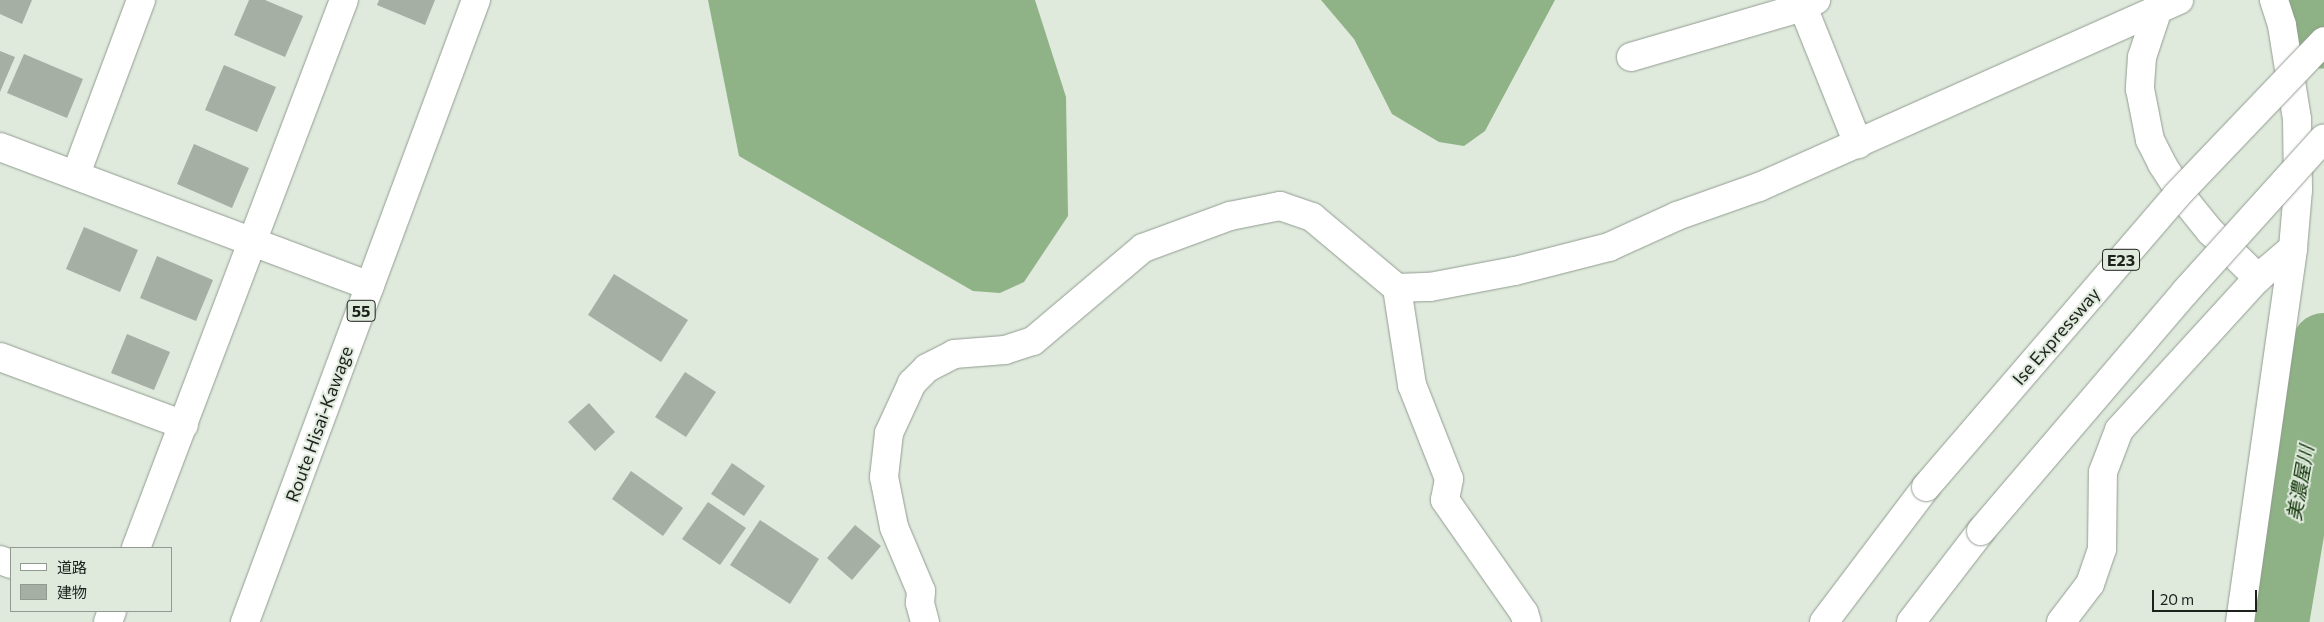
<!DOCTYPE html>
<meta charset="utf-8">
<style>
body{margin:0}
#map{position:relative;width:2324px;height:622px;overflow:hidden;background:#dfeadd;font-family:Commissioner,"Noto Sans JP",sans-serif}
div>[style]{position:absolute}
.forest>*{inset:0;background:#8fb386}
.river>*{height:64px;margin:-32px;padding:0 32px;transform-origin:32px;border-radius:32px;background:#8eb185}
.building>*{inset:0;background:#a5afa3}
.roads{filter:drop-shadow(0 0 1px #929c90) drop-shadow(0 0 1px #929c90)}
.minor>*{height:28px;margin:-14px;padding:0 14px;transform-origin:14px;border-radius:14px;background:#fff}
.major>*{height:28px;margin:-14px;padding:0 14px;transform-origin:14px;border-radius:14px;background:#fff}
.highway>*{height:28px;margin:-14px;padding:0 14px;transform-origin:14px;border-radius:14px;background:#fff}
.bridges{filter:drop-shadow(0 0 1px #929c90) drop-shadow(0 0 1px #929c90)}
.highway-bridge>*{height:28px;margin:-14px;padding:0 14px;transform-origin:14px;border-radius:14px;background:#fff}
span{translate:-50% -50%;white-space:nowrap;text-align:center;line-height:1.15;-webkit-text-stroke:4px #dfeadd;paint-order:stroke}
.shield-label span{padding:1px 4px;background:#dfeadd;border:1px solid;border-radius:4px;-webkit-text-stroke-width:0}
.shield-label{font-size:16px;color:#1d211c;font-weight:700}
.street-label{font-size:18px;color:#1d211c}
.water-label{font-size:19px;color:#0e3204;font-style:italic}
.legend{position:absolute;left:10px;top:547px;width:162px;height:65px;box-sizing:border-box;background:#dfeadd;border:1px solid #919a90;margin:0;padding:6px 9px;list-style:none;font-size:15px;color:#1d211c}
.legend li{display:flex;align-items:center;gap:10px;height:25px}
.legend b{width:25px;border:1px solid #919a90}
.scale{position:absolute;left:2152px;top:590px;width:105px;height:22px;box-sizing:border-box;border:2px solid #1d211c;border-top:0;padding-left:6px;font-size:15px;line-height:18px;white-space:nowrap;color:#1d211c;-webkit-text-stroke:4px #dfeadd;paint-order:stroke}
</style>
<div id="map">
<div class="forest">
<i style="clip-path:polygon(708px 0,1035px 0,1066px 97px,1068px 216px,1024px 282px,1000px 293px,973px 291px,739px 156px)"></i>
<i style="clip-path:polygon(1321px 0,1555px 0,1485px 131px,1464px 146px,1439px 142px,1392px 114px,1354px 39px)"></i>
</div>
<div class="river">
<i style="left:2318px;top:0;width:37px;rotate:81deg"></i>
<i style="left:2277px;top:622px;width:281px;rotate:-80.4deg"></i>
</div>
<div class="building">
<i style="clip-path:polygon(0 0,32px 0,22px 24px,0 14px)"></i>
<i style="clip-path:polygon(249px 0,265px 0,303px 16px,285px 57px,234px 35px)"></i>
<i style="clip-path:polygon(379px 0,435px 0,425px 25px,377px 5px)"></i>
<i style="clip-path:polygon(0 51px,15px 57px,0 92px)"></i>
<i style="clip-path:polygon(24px 54px,83px 79px,67px 118px,7px 93px)"></i>
<i style="clip-path:polygon(224px 65px,276px 87px,257px 132px,205px 110px)"></i>
<i style="clip-path:polygon(194px 144px,249px 168px,232px 208px,177px 184px)"></i>
<i style="clip-path:polygon(84px 227px,138px 250px,120px 292px,66px 269px)"></i>
<i style="clip-path:polygon(157px 256px,213px 280px,196px 321px,140px 298px)"></i>
<i style="clip-path:polygon(614px 274px,688px 320px,661px 362px,588px 315px)"></i>
<i style="clip-path:polygon(127px 334px,170px 352px,154px 390px,111px 373px)"></i>
<i style="clip-path:polygon(685px 372px,716px 392px,686px 437px,655px 417px)"></i>
<i style="clip-path:polygon(589px 403px,615px 432px,595px 451px,568px 422px)"></i>
<i style="clip-path:polygon(732px 463px,765px 486px,744px 516px,711px 494px)"></i>
<i style="clip-path:polygon(631px 471px,683px 508px,663px 536px,612px 499px)"></i>
<i style="clip-path:polygon(708px 502px,746px 528px,720px 565px,682px 539px)"></i>
<i style="clip-path:polygon(760px 520px,819px 559px,790px 604px,730px 565px)"></i>
<i style="clip-path:polygon(855px 525px,881px 546px,852px 580px,827px 558px)"></i>
</div>
<div class="roads">
<div class="minor">
<i style="left:1803px;top:7px;width:148px;rotate:68.1deg"></i>
<i style="left:2158px;top:9px;width:51px;rotate:108.4deg"></i>
<i style="left:2142px;top:57px;width:32px;rotate:94deg"></i>
<i style="left:2140px;top:89px;width:52px;rotate:78.9deg"></i>
<i style="left:2150px;top:140px;width:27px;rotate:63deg"></i>
<i style="left:2162px;top:164px;width:48px;rotate:57deg"></i>
<i style="left:2188px;top:204px;width:36px;rotate:51deg"></i>
<i style="left:2211px;top:232px;width:66px;rotate:44.4deg"></i>
<i style="left:1631px;top:57px;width:179px;rotate:-16.2deg"></i>
<i style="left:1803px;top:7px;width:15px;rotate:-28deg"></i>
<i style="left:0;top:147px;width:395px;rotate:20.6deg"></i>
<i style="left:76px;top:174px;width:186px;rotate:-69.5deg"></i>
<i style="left:1397px;top:288px;width:98px;rotate:81.2deg"></i>
<i style="left:1412px;top:385px;width:101px;rotate:68.5deg"></i>
<i style="left:1449px;top:479px;width:21px;rotate:101deg"></i>
<i style="left:1445px;top:500px;width:138px;rotate:55deg"></i>
<i style="left:1524px;top:613px;width:9px;rotate:72deg"></i>
<i style="left:0;top:357px;width:196px;rotate:20.3deg"></i>
<i style="left:136px;top:548px;width:586px;rotate:-69.22deg"></i>
<i style="left:0;top:560px;width:12px;rotate:20deg"></i>
<i style="left:108px;top:622px;width:12px;rotate:-70deg"></i>
<i style="left:925px;top:622px;width:20px;rotate:-105deg"></i>
<i style="left:920px;top:603px;width:12px;rotate:-85deg"></i>
<i style="left:921px;top:591px;width:69px;rotate:-112.9deg"></i>
<i style="left:894px;top:527px;width:51px;rotate:-101.3deg"></i>
<i style="left:884px;top:477px;width:44px;rotate:-83.5deg"></i>
<i style="left:889px;top:433px;width:55px;rotate:-65.3deg"></i>
<i style="left:912px;top:383px;width:21px;rotate:-45deg"></i>
<i style="left:927px;top:368px;width:30px;rotate:-27deg"></i>
<i style="left:954px;top:354px;width:51px;rotate:-4.5deg"></i>
<i style="left:1005px;top:350px;width:29px;rotate:-18deg"></i>
<i style="left:1033px;top:341px;width:144px;rotate:-40.2deg"></i>
<i style="left:1143px;top:248px;width:93px;rotate:-20.2deg"></i>
<i style="left:1230px;top:216px;width:51px;rotate:-11.3deg"></i>
<i style="left:1280px;top:206px;width:34px;rotate:19deg"></i>
<i style="left:1312px;top:217px;width:111px;rotate:39.9deg"></i>
<i style="left:1397px;top:288px;width:33px;rotate:-2deg"></i>
<i style="left:1430px;top:287px;width:86px;rotate:-10.7deg"></i>
<i style="left:1515px;top:271px;width:97px;rotate:-14.3deg"></i>
<i style="left:1609px;top:247px;width:75px;rotate:-24.5deg"></i>
<i style="left:1677px;top:216px;width:87px;rotate:-19.5deg"></i>
<i style="left:1759px;top:187px;width:460px;rotate:-24deg"></i>
<i style="left:2061px;top:622px;width:48px;rotate:-52.7deg"></i>
<i style="left:2090px;top:584px;width:37px;rotate:-71deg"></i>
<i style="left:2102px;top:549px;width:77px;rotate:-89.3deg"></i>
<i style="left:2103px;top:472px;width:45px;rotate:-69.1deg"></i>
<i style="left:2119px;top:430px;width:206px;rotate:-47.6deg"></i>
<i style="left:2258px;top:278px;width:46px;rotate:-40.6deg"></i>
<i style="left:2240px;top:622px;width:378px;rotate:-81.9deg"></i>
<i style="left:2293px;top:248px;width:58px;rotate:-85.1deg"></i>
<i style="left:2298px;top:190px;width:71px;rotate:-90.8deg"></i>
<i style="left:2297px;top:119px;width:95px;rotate:-99.1deg"></i>
<i style="left:2282px;top:25px;width:26px;rotate:-108deg"></i>
</div>
<div class="major">
<i style="left:245px;top:622px;width:664px;rotate:-69.63deg"></i>
</div>
<div class="highway">
<i style="left:1824px;top:622px;width:169px;rotate:-52.9deg"></i>
<i style="left:1911px;top:622px;width:115px;rotate:-52.4deg"></i>
</div>
</div>
<div class="bridges">
<div class="highway-bridge">
<i style="left:1926px;top:487px;width:384px;rotate:-49.3deg"></i>
<i style="left:2176px;top:196px;width:214px;rotate:-46.3deg"></i>
<i style="left:1981px;top:531px;width:314px;rotate:-49.5deg"></i>
<i style="left:2185px;top:292px;width:207px;rotate:-47.9deg"></i>
</div>
</div>
<div class="shield-label">
<span style="left:2121px;top:260px">E23</span>
<span style="left:361px;top:311px">55</span>
</div>
<div class="street-label">
<span style="left:2056px;top:336px;rotate:-49deg">Ise Expressway</span>
<span style="left:319px;top:424px;rotate:-70deg">Route Hisai-Kawage</span>
</div>
<div class="water-label">
<span style="left:2300px;top:483px;rotate:-80deg">美濃屋川</span>
</div>
<ul class="legend">
<li><b style="height:6px;background:#fff"></b>道路</li>
<li><b style="height:14px;background:#a5afa3"></b>建物</li>
</ul>
<div class="scale">20 m</div>
</div>
